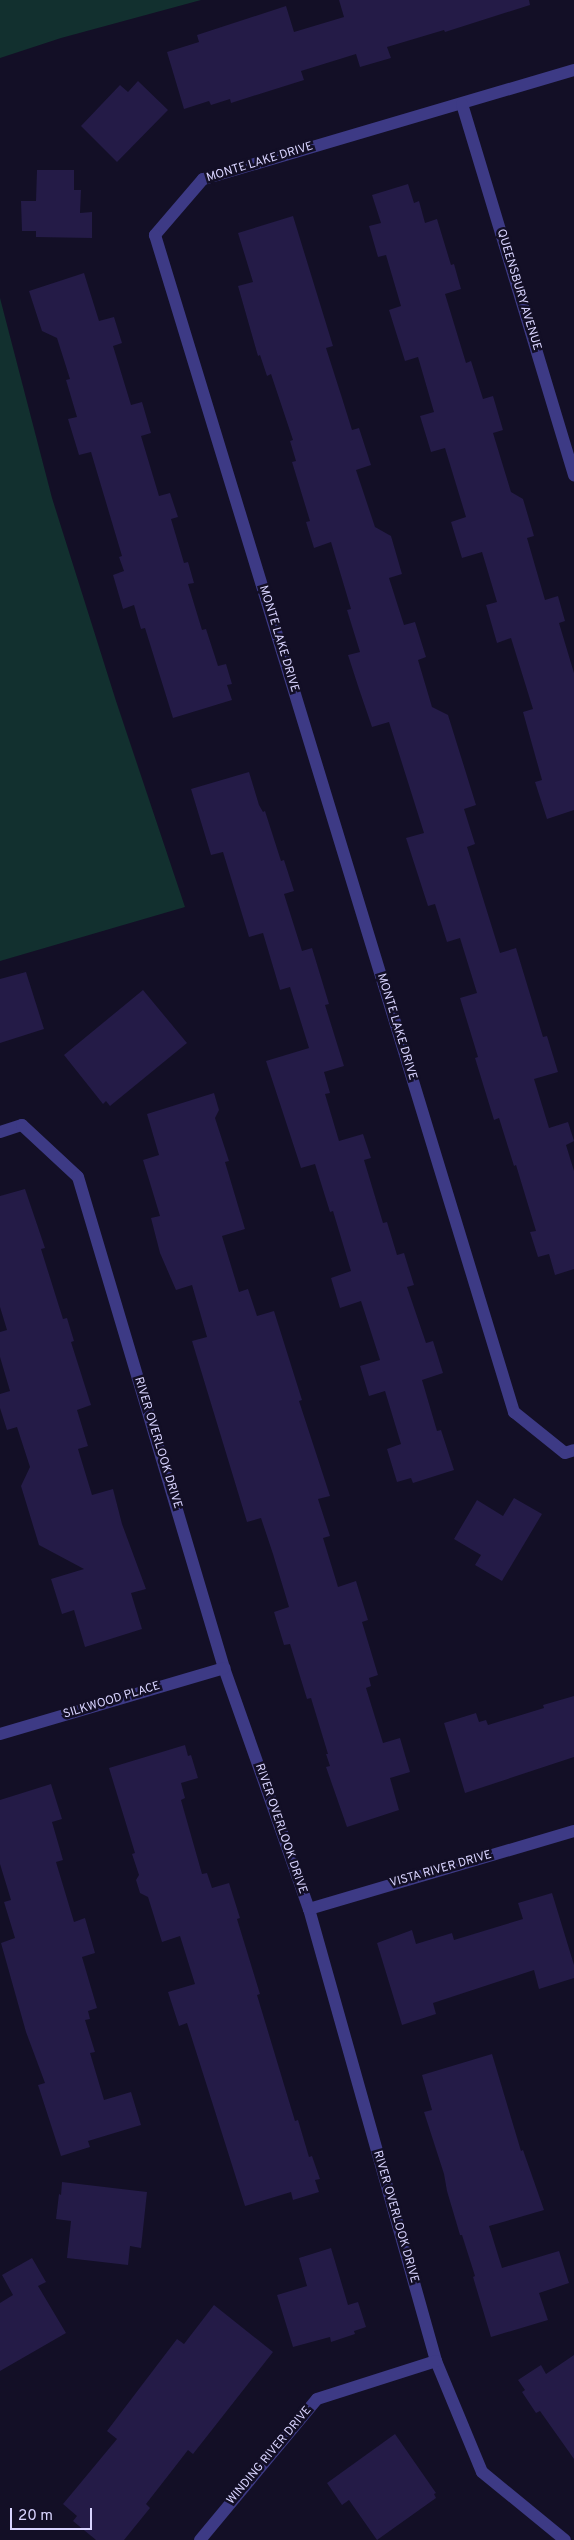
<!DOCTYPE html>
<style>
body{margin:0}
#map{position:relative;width:574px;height:2540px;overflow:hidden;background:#130f26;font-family:Overpass,sans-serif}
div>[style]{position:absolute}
.green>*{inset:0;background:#12302f}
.building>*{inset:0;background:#241b47}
.minor>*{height:12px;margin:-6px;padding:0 6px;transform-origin:6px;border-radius:6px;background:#3d3a85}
span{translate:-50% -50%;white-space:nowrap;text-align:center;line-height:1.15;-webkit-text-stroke:5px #130f26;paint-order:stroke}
.street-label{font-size:12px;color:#d9d4ff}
.scale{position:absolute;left:10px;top:2508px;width:82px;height:22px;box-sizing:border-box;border:2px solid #d9d4ff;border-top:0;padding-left:6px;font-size:15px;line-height:18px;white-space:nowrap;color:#d9d4ff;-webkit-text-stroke:4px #130f26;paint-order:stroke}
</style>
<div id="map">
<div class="green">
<i style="clip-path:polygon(0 0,201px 0,61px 38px,0 58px)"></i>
<i style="clip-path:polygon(0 298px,52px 498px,116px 701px,185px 907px,0 961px)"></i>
</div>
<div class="building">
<i style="clip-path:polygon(339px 0,529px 0,530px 5px,445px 32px,444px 30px,387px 47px,391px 58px,360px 67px,356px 54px,301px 71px,304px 80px,231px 103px,230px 99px,211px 105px,209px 101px,184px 109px,167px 52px,199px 42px,197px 35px,286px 6px,294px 32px,344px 17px)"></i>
<i style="clip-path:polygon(138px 81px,168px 110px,117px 162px,81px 126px,120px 85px,128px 92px)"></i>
<i style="clip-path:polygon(37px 170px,74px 170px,74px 190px,81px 190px,80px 213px,92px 212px,92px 238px,36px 237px,36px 231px,22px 231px,21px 201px,36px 201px)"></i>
<i style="clip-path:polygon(408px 184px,414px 203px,419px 201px,425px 223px,437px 219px,451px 265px,454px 264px,461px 289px,445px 294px,466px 363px,471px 361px,483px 399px,493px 396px,503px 430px,493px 433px,511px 492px,523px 499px,534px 536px,527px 538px,545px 600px,558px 596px,565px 621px,559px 623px,574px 673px,574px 810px,547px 819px,535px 782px,542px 780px,523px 712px,533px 709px,511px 638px,497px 643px,486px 605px,497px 602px,482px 552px,462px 558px,451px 522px,466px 517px,445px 448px,431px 452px,420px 416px,434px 412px,418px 357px,405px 361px,389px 310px,401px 306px,386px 255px,378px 257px,369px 226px,381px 223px,372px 195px)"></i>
<i style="clip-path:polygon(293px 216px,333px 346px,326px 348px,342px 398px,352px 430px,359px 428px,371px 465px,356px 470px,375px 527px,391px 536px,402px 574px,389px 578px,404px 625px,415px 622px,426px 657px,418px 660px,432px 707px,448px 715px,476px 805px,464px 809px,475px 844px,467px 847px,500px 953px,516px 948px,543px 1037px,547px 1036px,558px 1072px,534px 1079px,549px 1128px,568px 1122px,574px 1141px,566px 1145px,574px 1171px,574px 1269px,555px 1275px,549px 1254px,538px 1257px,530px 1232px,536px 1231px,516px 1165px,514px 1166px,499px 1118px,494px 1120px,475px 1058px,478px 1057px,460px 998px,477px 993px,460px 938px,447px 942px,435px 904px,428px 906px,406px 838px,424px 833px,389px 722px,372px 727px,359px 689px,348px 655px,360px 652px,347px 610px,351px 609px,331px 542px,314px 548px,306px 522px,310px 521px,292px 462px,296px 461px,290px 441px,293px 440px,271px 374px,267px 376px,260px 355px,258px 356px,238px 286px,253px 282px,238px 233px)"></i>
<i style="clip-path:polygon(84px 273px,99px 321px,114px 317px,122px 343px,113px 346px,131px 405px,142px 402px,151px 433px,141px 436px,159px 496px,170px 493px,178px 517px,171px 519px,184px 563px,188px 562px,194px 583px,188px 584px,202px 630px,206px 629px,218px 666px,226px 664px,232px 684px,227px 685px,232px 700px,173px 718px,145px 628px,141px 629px,134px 605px,123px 609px,113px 575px,124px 571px,119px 557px,122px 556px,91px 452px,79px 455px,68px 419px,77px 417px,66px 380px,70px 379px,57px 338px,42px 331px,29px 291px)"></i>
<i style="clip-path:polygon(249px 772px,259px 805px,263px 812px,265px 811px,281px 861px,284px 860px,294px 891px,284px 894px,302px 951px,312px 948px,329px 1004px,325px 1005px,344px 1066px,324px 1072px,330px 1093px,325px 1094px,339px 1141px,363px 1134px,371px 1158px,364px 1160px,383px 1223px,387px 1222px,397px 1255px,404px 1253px,414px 1285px,407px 1287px,426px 1343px,433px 1341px,443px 1373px,422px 1380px,437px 1431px,441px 1430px,454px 1470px,413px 1483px,411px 1478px,397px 1482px,387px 1449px,401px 1444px,385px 1391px,369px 1396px,360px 1366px,380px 1360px,361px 1301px,340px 1308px,331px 1278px,351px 1271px,333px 1211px,330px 1212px,315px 1164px,301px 1168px,266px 1061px,309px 1048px,290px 987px,280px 990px,263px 933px,249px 937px,223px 852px,211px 855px,191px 789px)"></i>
<i style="clip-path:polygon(26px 972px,44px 1029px,0 1043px,0 979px)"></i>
<i style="clip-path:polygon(143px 990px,187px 1043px,110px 1106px,106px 1101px,103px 1104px,64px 1055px)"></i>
<i style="clip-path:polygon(214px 1093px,219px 1110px,215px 1118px,229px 1161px,225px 1162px,245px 1229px,222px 1236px,239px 1292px,248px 1289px,257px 1316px,274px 1311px,302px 1400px,299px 1401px,330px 1496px,318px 1499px,330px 1536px,323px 1538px,338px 1587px,356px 1581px,368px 1620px,362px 1622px,378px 1675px,369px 1678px,371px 1686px,366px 1688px,383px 1743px,400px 1738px,410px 1772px,390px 1778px,399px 1810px,347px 1827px,326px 1767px,330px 1766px,326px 1754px,328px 1754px,311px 1698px,307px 1699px,290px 1644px,284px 1645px,274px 1612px,289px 1607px,273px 1554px,261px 1518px,247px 1522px,192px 1341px,207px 1337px,192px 1285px,176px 1290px,160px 1253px,151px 1218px,160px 1216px,143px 1160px,159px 1155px,147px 1114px)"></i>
<i style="clip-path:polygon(25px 1189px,45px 1248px,41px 1249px,63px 1319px,67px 1318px,74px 1341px,71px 1342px,91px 1405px,77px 1410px,88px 1446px,78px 1449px,92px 1495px,113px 1489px,122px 1524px,146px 1589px,131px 1593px,142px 1629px,85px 1647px,74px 1610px,62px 1614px,51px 1579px,84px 1569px,39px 1545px,21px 1486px,30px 1467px,17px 1427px,7px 1430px,0 1408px,0 1394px,10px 1391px,0 1357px,0 1332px,7px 1330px,0 1307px,0 1196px)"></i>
<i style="clip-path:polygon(514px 1498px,542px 1514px,502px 1581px,475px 1565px,481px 1555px,454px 1539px,477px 1500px,503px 1516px)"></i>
<i style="clip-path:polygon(574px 1696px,574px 1757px,465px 1793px,444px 1723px,476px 1713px,479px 1722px,486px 1720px,488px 1725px,544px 1708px,543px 1705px)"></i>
<i style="clip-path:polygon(185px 1745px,188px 1756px,191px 1755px,198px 1778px,181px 1783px,185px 1798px,181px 1800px,202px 1874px,207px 1873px,212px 1888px,229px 1883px,240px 1918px,237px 1919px,260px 1994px,257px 1995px,295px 2121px,298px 2120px,309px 2157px,312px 2156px,320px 2179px,315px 2180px,319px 2192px,293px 2200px,291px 2192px,245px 2206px,187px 2023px,179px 2026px,168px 1992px,195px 1984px,180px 1936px,162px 1942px,148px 1897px,140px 1893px,136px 1880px,139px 1875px,132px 1854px,135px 1853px,109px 1768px)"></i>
<i style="clip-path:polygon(51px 1784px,62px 1819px,52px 1822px,63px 1860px,56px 1862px,74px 1922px,85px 1918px,95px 1953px,82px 1957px,97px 2008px,88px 2011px,90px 2019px,85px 2020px,95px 2052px,90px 2053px,104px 2100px,131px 2092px,141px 2125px,88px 2141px,90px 2147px,61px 2156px,38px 2085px,45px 2083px,26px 2032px,1px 1943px,15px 1938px,4px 1902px,11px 1900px,0 1864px,0 1800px)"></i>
<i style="clip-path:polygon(552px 1893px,574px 1965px,574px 1978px,539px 1989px,534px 1970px,433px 2003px,436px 2014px,402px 2025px,377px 1943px,412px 1930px,416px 1944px,452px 1933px,454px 1940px,523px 1919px,518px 1903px)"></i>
<i style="clip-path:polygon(492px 2054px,521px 2151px,523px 2150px,544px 2210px,489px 2226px,502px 2268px,559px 2251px,569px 2283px,539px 2293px,548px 2320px,491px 2337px,473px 2277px,475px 2276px,462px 2235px,460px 2235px,447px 2191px,444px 2174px,424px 2112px,432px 2110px,422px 2075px)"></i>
<i style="clip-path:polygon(62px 2182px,147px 2192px,141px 2248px,130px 2246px,128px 2265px,67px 2258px,71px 2221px,56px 2219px,59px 2194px,61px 2195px)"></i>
<i style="clip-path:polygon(331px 2248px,348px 2305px,358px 2302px,366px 2327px,354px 2331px,355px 2334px,331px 2342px,330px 2337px,293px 2347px,277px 2295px,307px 2286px,299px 2258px)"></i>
<i style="clip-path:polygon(32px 2258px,46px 2282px,38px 2286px,66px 2333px,0 2371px,0 2303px,13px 2295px,2px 2275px)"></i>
<i style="clip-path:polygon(214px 2305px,273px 2352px,193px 2454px,188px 2450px,146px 2504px,150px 2508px,124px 2540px,96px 2540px,73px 2521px,77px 2516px,63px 2504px,117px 2439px,107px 2431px,161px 2360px,177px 2339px,184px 2344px)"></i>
<i style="clip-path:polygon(574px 2355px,574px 2459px,540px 2411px,536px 2413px,522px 2392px,525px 2390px,518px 2380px,541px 2365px,546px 2374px)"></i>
<i style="clip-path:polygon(395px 2434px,436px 2493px,434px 2494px,436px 2498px,377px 2540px,349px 2500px,342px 2505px,327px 2483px)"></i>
</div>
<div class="minor">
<i style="left:574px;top:70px;width:387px;rotate:163.6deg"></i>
<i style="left:203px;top:179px;width:74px;rotate:130.6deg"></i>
<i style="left:155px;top:235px;width:1231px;rotate:73.04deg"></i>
<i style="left:514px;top:1412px;width:65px;rotate:38.8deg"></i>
<i style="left:565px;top:1453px;width:9px;rotate:-18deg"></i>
<i style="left:462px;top:104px;width:388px;rotate:73.2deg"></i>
<i style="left:0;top:1132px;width:23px;rotate:-18deg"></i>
<i style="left:22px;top:1125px;width:76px;rotate:42.9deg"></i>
<i style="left:78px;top:1177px;width:512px;rotate:73.44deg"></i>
<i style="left:224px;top:1668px;width:256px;rotate:70.6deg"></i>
<i style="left:309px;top:1909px;width:470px;rotate:74.3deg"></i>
<i style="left:436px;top:2361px;width:120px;rotate:67.5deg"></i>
<i style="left:482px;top:2472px;width:107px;rotate:39.3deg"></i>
<i style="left:0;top:1734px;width:234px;rotate:-16.4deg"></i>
<i style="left:309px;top:1909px;width:276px;rotate:-16.4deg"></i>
<i style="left:200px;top:2540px;width:183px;rotate:-50.3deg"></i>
<i style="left:317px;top:2399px;width:125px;rotate:-17.7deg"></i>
</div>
<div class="street-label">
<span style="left:260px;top:163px;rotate:-17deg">MONTE LAKE DRIVE</span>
<span style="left:518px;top:290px;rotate:73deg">QUEENSBURY AVENUE</span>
<span style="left:278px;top:639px;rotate:73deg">MONTE LAKE DRIVE</span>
<span style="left:396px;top:1027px;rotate:73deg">MONTE LAKE DRIVE</span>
<span style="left:157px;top:1443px;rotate:73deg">RIVER OVERLOOK DRIVE</span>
<span style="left:112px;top:1701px;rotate:-17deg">SILKWOOD PLACE</span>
<span style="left:280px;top:1829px;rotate:71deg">RIVER OVERLOOK DRIVE</span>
<span style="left:441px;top:1870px;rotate:-16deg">VISTA RIVER DRIVE</span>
<span style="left:395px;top:2217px;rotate:74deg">RIVER OVERLOOK DRIVE</span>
<span style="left:270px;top:2456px;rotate:-50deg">WINDING RIVER DRIVE</span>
</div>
<div class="scale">20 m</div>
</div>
